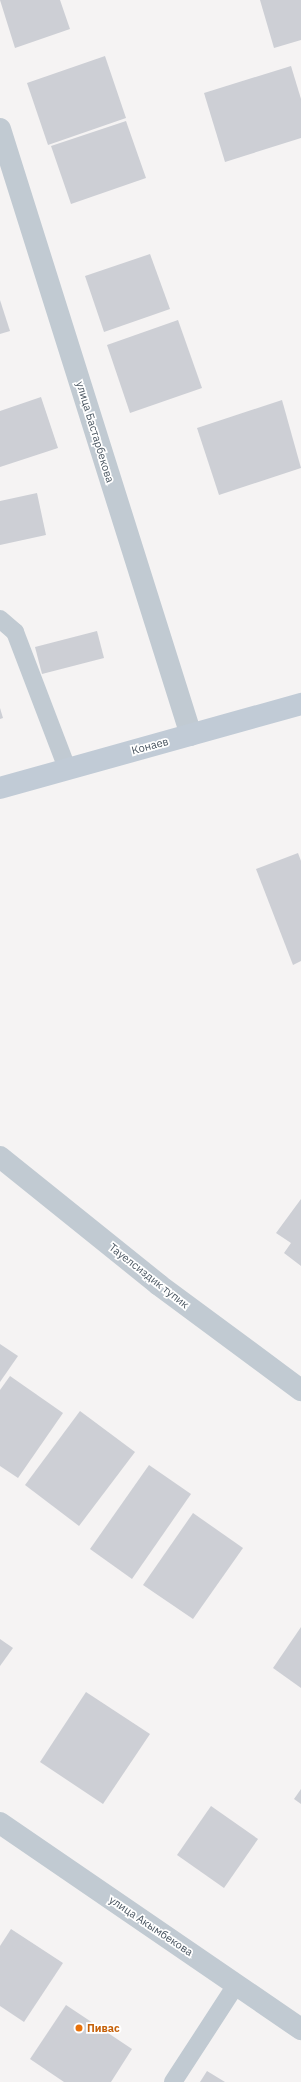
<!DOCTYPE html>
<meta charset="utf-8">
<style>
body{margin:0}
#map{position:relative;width:301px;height:2082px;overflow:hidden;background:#f5f3f3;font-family:"IBM Plex Sans",sans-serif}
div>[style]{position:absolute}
.building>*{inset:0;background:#cdcfd5}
.lane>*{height:18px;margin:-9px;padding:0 9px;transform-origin:9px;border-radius:9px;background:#c1cad2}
.street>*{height:22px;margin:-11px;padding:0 11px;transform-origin:11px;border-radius:11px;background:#c1cad2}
.secondary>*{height:22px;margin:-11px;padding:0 11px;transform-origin:11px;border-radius:11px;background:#c1cbd6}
.dots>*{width:11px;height:11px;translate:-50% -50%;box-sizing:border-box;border:2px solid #fff;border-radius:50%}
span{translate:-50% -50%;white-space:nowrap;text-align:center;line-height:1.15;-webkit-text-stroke:3.5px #fff;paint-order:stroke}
.street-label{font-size:11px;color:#4a5661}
.food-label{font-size:11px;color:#c56008;font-weight:700}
.left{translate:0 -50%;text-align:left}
</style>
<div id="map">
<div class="building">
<i style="clip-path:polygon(0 0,60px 0,70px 29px,15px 48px)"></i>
<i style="clip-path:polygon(260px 0,301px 0,301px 40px,274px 48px)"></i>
<i style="clip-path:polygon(105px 56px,126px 118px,48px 145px,27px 83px)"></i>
<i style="clip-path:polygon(291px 66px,301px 99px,301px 138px,225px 162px,204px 93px)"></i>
<i style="clip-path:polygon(126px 121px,146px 178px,71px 204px,51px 146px)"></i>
<i style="clip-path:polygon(150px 254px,170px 309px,104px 332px,85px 276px)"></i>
<i style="clip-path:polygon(0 300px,10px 331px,0 334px)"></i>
<i style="clip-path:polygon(178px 320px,202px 388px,130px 413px,107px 345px)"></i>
<i style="clip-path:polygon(41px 397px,58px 448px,0 467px,0 411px)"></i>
<i style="clip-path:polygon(282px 400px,301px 468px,219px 495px,197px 428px)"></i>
<i style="clip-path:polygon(37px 493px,46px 535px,0 545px,0 501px)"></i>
<i style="clip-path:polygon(97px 631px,104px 658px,42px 674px,35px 647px)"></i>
<i style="clip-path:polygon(0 708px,3px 718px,0 719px)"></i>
<i style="clip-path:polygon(298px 853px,301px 861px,301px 961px,293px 965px,256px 869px)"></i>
<i style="clip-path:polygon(301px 1199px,301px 1266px,284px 1253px,291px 1243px,276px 1233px)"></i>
<i style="clip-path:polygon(0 1344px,18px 1356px,0 1382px)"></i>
<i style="clip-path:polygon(10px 1376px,63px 1413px,18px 1478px,0 1466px,0 1390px)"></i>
<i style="clip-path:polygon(80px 1411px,135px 1452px,79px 1526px,25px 1485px)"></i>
<i style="clip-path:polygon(149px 1465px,191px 1494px,132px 1579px,90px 1549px)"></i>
<i style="clip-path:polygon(193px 1513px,243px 1548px,193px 1619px,143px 1585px)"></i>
<i style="clip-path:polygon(301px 1627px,301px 1688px,273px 1668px)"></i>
<i style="clip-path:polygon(0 1639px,13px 1648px,0 1666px)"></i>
<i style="clip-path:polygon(86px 1692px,150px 1734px,103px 1804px,40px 1762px)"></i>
<i style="clip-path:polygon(301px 1789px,301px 1804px,294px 1799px)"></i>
<i style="clip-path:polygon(211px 1806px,258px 1839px,224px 1888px,177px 1855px)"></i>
<i style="clip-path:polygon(11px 1929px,63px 1963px,24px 2022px,0 2006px,0 1946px)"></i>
<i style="clip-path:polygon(66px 2005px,132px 2049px,111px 2082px,64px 2082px,30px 2059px)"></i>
<i style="clip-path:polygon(207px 2071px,225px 2082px,200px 2082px)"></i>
</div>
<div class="lane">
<i style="left:0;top:619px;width:20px;rotate:41deg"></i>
<i style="left:15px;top:632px;width:146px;rotate:69.1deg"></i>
<i style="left:173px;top:2082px;width:116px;rotate:-57deg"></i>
</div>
<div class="street">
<i style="left:0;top:129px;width:635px;rotate:72.51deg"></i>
<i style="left:0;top:1157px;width:204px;rotate:38.8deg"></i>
<i style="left:159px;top:1285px;width:177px;rotate:36.5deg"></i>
<i style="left:0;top:1823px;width:365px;rotate:34.4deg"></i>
</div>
<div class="secondary">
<i style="left:0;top:788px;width:313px;rotate:-15.6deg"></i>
</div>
<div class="dots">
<i style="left:79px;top:2028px;background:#e8710a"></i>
</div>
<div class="street-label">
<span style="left:95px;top:432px;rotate:73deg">улица Бастарбекова</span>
<span style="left:150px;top:746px;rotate:-15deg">Конаев</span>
<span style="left:149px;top:1276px;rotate:38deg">Тауелсиздик тупик</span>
<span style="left:151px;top:1926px;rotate:34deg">улица Акымбекова</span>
</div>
<div class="food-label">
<span class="left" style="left:87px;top:2028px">Пивас</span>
</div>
</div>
